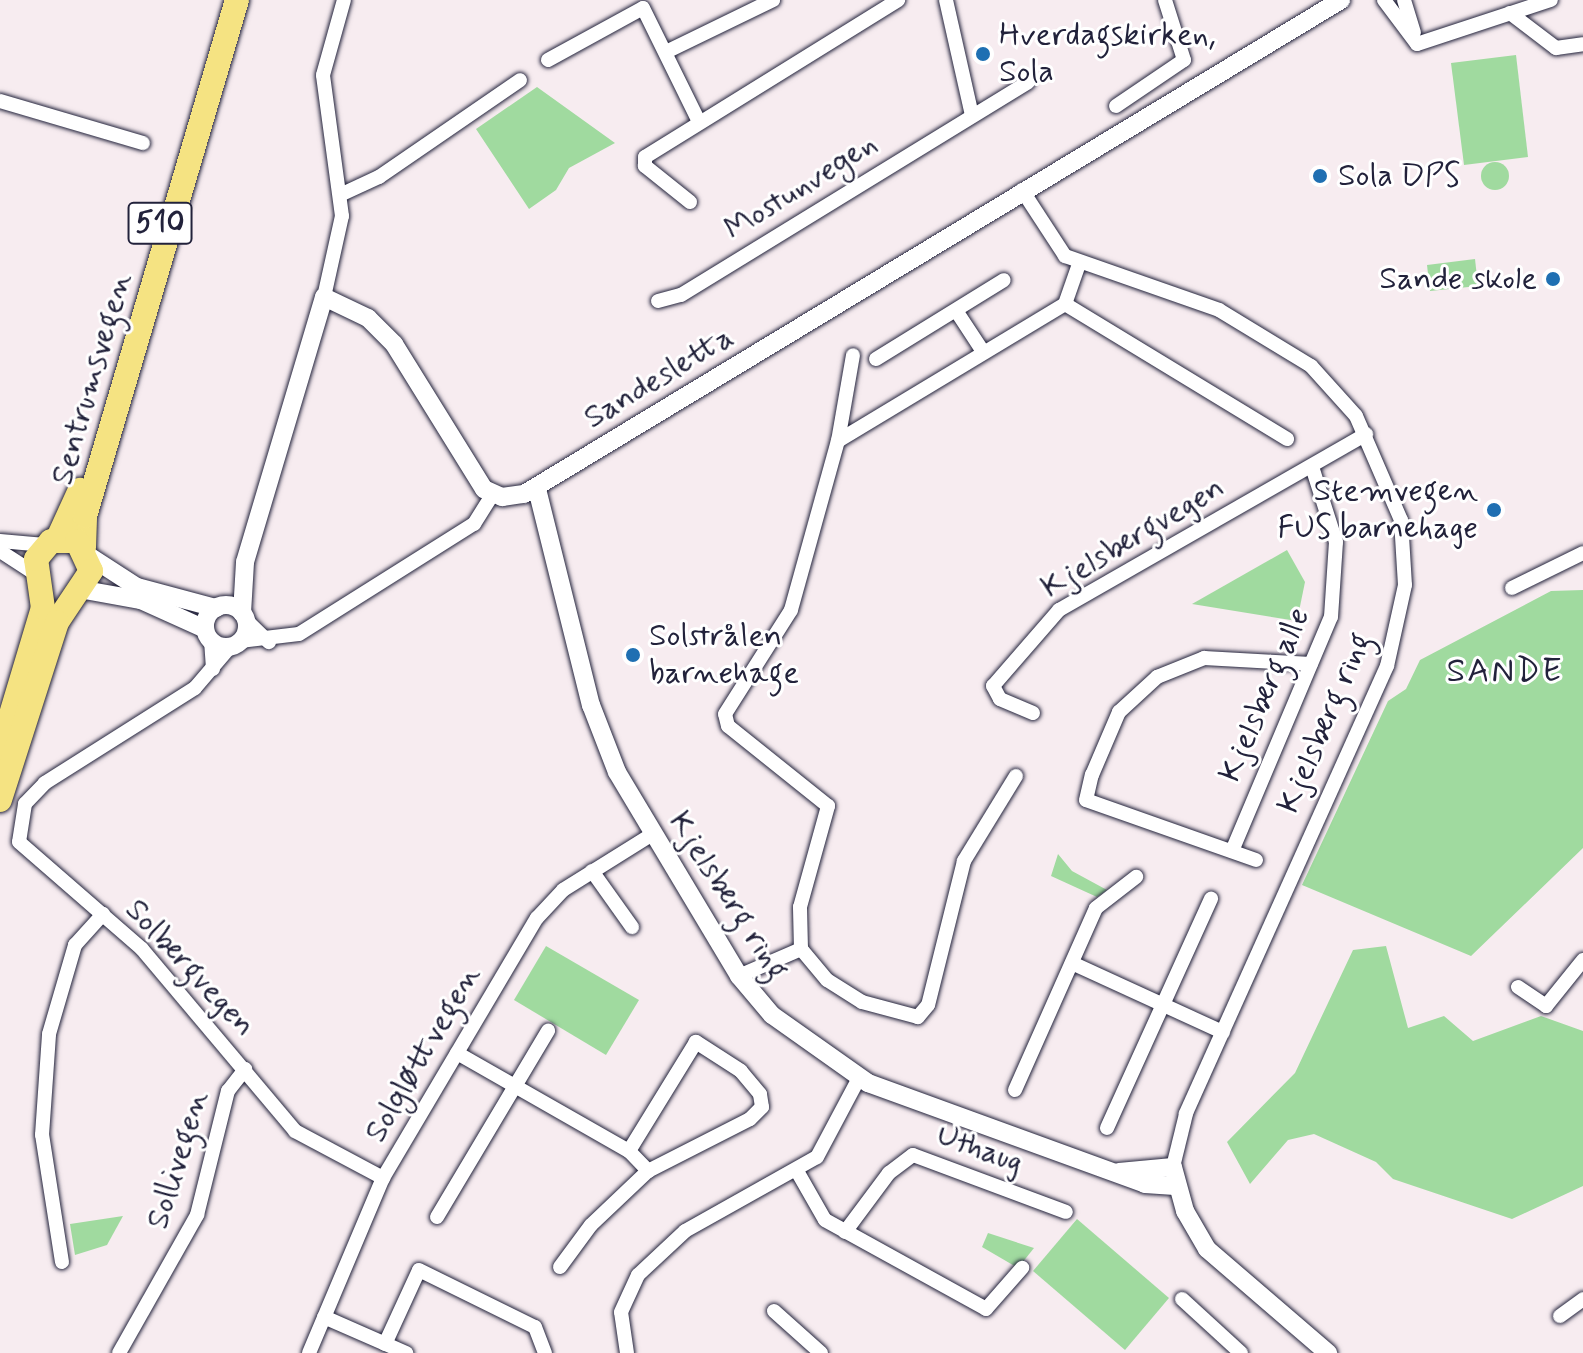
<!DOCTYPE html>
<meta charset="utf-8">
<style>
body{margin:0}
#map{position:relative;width:1583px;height:1353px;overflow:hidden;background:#f7ecf0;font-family:Mynerve,sans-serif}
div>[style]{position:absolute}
.green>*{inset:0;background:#a0da9f}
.round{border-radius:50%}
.roads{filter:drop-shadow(0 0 2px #22223b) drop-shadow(0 0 2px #22223b)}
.minor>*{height:14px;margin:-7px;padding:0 7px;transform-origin:7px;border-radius:7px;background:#fff}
.tertiary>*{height:18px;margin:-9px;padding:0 9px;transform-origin:9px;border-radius:9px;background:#fff}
.tertiary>.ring{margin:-9px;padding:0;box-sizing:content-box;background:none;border:18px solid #fff;border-radius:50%}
.primary>*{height:24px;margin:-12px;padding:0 12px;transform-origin:12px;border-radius:12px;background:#f5e382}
.dots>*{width:22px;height:22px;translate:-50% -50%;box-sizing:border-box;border:4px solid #fff;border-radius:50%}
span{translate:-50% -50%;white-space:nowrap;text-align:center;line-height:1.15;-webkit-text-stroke:6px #fff;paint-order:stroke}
.shield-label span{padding:2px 6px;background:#fff;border:2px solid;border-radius:6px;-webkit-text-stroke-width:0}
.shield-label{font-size:30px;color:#22223b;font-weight:700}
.poi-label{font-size:32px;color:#22223b}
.left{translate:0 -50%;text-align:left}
.right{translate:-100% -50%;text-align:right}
.street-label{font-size:32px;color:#22223b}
.neighbourhood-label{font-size:34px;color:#22223b;letter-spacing:2px}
</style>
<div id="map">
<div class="green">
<i style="clip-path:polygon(1516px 55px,1528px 157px,1464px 165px,1451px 63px)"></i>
<i style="clip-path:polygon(537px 87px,615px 143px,569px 168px,556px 190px,529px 209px,476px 129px)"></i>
<i class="round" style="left:1481px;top:162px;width:28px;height:28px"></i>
<i style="clip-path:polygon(1475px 259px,1478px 286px,1430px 291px,1427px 265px)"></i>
<i style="clip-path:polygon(1287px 550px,1305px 582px,1297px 621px,1192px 604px)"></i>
<i style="clip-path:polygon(1583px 590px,1583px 848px,1471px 956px,1302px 885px,1388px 701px,1406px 689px,1420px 660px,1551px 591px)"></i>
<i style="clip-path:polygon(1058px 854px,1072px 871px,1107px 890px,1097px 897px,1051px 876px)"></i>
<i style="clip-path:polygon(546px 946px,639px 1000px,606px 1055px,514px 1000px)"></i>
<i style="clip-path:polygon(1386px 946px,1408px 1028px,1444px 1016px,1473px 1041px,1541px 1016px,1583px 1031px,1583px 1186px,1512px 1219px,1393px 1179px,1376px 1162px,1314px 1134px,1288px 1140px,1250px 1184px,1227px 1142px,1295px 1073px,1353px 950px)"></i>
<i style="clip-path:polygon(123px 1216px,107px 1245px,75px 1255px,70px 1224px)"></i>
<i style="clip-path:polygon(1077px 1219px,1169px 1298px,1125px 1350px,1033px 1271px)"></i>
<i style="clip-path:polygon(988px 1233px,1034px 1248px,1018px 1268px,982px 1247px)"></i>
</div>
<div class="roads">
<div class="minor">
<i style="left:946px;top:0;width:118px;rotate:77.3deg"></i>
<i style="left:1384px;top:0;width:55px;rotate:53.1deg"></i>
<i style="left:1404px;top:0;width:34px;rotate:73deg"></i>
<i style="left:1510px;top:13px;width:58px;rotate:37.3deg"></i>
<i style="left:1556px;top:48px;width:27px;rotate:-8deg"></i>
<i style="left:1417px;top:44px;width:141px;rotate:-18.2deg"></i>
<i style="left:668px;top:51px;width:117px;rotate:-25.9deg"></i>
<i style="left:548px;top:60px;width:108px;rotate:-28.7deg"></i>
<i style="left:643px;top:8px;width:127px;rotate:63.8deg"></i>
<i style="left:0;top:101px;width:149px;rotate:16.4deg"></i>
<i style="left:1116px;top:106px;width:82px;rotate:-34.1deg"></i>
<i style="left:1184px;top:60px;width:63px;rotate:-107.6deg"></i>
<i style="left:1022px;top:190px;width:79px;rotate:56.9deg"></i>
<i style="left:1065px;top:256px;width:163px;rotate:19.3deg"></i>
<i style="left:1219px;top:310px;width:108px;rotate:31.3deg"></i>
<i style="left:1311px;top:366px;width:67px;rotate:48deg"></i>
<i style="left:1356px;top:416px;width:113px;rotate:66.6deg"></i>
<i style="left:1401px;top:520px;width:65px;rotate:86.5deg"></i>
<i style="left:1405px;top:585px;width:83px;rotate:102.5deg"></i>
<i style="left:1387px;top:666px;width:491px;rotate:114.2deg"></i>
<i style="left:1186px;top:1114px;width:55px;rotate:103.8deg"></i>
<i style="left:340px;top:195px;width:43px;rotate:-24.8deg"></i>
<i style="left:379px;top:177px;width:171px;rotate:-34.5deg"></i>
<i style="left:690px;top:202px;width:58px;rotate:-141.3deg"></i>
<i style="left:645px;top:166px;width:9px;rotate:-90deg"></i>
<i style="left:645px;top:157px;width:298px;rotate:-31.8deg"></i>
<i style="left:324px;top:297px;width:83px;rotate:-77.5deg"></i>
<i style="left:342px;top:216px;width:142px;rotate:-97.7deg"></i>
<i style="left:323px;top:75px;width:78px;rotate:-74.4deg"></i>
<i style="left:658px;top:301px;width:24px;rotate:-15deg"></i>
<i style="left:681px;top:295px;width:407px;rotate:-31.5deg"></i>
<i style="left:1065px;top:304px;width:260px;rotate:31.3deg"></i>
<i style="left:957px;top:312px;width:45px;rotate:56.7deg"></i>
<i style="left:876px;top:359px;width:150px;rotate:-31.7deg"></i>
<i style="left:838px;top:441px;width:87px;rotate:-80.1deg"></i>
<i style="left:0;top:541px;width:45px;rotate:5.1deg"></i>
<i style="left:0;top:551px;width:44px;rotate:33deg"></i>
<i style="left:1512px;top:588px;width:79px;rotate:-26.2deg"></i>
<i style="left:246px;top:620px;width:32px;rotate:44deg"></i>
<i style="left:211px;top:640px;width:29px;rotate:86deg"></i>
<i style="left:240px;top:641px;width:59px;rotate:-6.8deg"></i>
<i style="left:299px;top:634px;width:207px;rotate:-32.2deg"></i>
<i style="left:474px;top:524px;width:34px;rotate:-58deg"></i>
<i style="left:230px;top:647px;width:54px;rotate:130.5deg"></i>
<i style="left:195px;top:688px;width:178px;rotate:147.7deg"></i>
<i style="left:45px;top:783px;width:29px;rotate:134deg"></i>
<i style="left:25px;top:804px;width:38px;rotate:99deg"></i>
<i style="left:19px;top:842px;width:163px;rotate:41deg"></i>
<i style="left:142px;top:949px;width:238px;rotate:49.9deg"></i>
<i style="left:295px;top:1131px;width:100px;rotate:28.1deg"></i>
<i style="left:1033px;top:713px;width:36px;rotate:-157deg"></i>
<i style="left:1000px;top:699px;width:15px;rotate:-118deg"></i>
<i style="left:993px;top:686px;width:101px;rotate:-49deg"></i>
<i style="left:1059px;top:610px;width:354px;rotate:-29.8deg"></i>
<i style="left:1016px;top:776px;width:100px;rotate:121.5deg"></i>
<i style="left:964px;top:861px;width:148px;rotate:104deg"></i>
<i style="left:928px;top:1005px;width:16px;rotate:130deg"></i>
<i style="left:918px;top:1017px;width:58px;rotate:-165deg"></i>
<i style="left:862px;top:1002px;width:41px;rotate:-147.8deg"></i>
<i style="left:827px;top:980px;width:40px;rotate:-130deg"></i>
<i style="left:801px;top:949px;width:42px;rotate:-91.4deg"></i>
<i style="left:800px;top:907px;width:105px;rotate:-74.5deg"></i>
<i style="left:828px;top:806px;width:128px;rotate:-141.3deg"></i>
<i style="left:728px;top:726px;width:12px;rotate:-104deg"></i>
<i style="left:725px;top:714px;width:123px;rotate:-57.6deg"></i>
<i style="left:791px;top:610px;width:175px;rotate:-74.5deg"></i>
<i style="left:838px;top:441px;width:265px;rotate:-31.1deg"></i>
<i style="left:1065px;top:304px;width:42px;rotate:-70.7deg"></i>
<i style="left:1232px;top:851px;width:254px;rotate:-67.1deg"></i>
<i style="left:1331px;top:617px;width:75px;rotate:-86.2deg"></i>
<i style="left:1336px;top:542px;width:79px;rotate:-107.7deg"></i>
<i style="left:1256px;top:860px;width:180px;rotate:-160.6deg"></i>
<i style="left:1086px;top:800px;width:26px;rotate:-77deg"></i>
<i style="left:1092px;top:775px;width:69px;rotate:-66.8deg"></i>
<i style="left:1119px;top:712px;width:52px;rotate:-42.6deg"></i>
<i style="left:1157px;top:677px;width:51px;rotate:-22deg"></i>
<i style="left:1204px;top:658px;width:107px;rotate:3.2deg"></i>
<i style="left:592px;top:871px;width:69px;rotate:54.5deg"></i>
<i style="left:1072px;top:963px;width:166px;rotate:24.6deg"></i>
<i style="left:739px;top:976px;width:68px;rotate:-23.5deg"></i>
<i style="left:1518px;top:987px;width:34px;rotate:34deg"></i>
<i style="left:1546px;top:1006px;width:59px;rotate:-51.2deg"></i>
<i style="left:457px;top:1053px;width:198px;rotate:29.7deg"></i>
<i style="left:629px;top:1151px;width:28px;rotate:46deg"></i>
<i style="left:1015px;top:1090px;width:199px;rotate:-66deg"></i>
<i style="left:1096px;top:908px;width:51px;rotate:-37.8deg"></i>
<i style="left:1107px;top:1128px;width:252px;rotate:-65.6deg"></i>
<i style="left:797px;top:1171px;width:56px;rotate:60.3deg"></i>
<i style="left:825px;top:1220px;width:184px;rotate:28.9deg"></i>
<i style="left:986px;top:1309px;width:55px;rotate:-48.7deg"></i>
<i style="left:437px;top:1217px;width:217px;rotate:-59.2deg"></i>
<i style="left:845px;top:1232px;width:74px;rotate:-53.3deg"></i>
<i style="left:889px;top:1173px;width:30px;rotate:-37deg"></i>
<i style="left:913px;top:1155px;width:163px;rotate:20.4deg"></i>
<i style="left:62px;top:1262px;width:129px;rotate:-98.9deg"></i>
<i style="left:42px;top:1135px;width:101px;rotate:-86deg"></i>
<i style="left:49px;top:1034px;width:93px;rotate:-73.7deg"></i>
<i style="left:75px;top:945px;width:42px;rotate:-47.9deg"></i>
<i style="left:560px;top:1267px;width:52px;rotate:-53.6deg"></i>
<i style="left:591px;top:1225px;width:79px;rotate:-43.5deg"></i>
<i style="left:648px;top:1171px;width:114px;rotate:-27deg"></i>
<i style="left:750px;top:1119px;width:17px;rotate:-45deg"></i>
<i style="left:762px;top:1107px;width:13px;rotate:-99deg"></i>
<i style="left:760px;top:1094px;width:30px;rotate:-130deg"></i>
<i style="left:741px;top:1071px;width:54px;rotate:-147.2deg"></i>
<i style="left:696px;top:1042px;width:128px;rotate:121.6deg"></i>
<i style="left:1182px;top:1299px;width:80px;rotate:42.5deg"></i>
<i style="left:774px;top:1311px;width:63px;rotate:41.8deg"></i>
<i style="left:1560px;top:1316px;width:29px;rotate:-36deg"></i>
<i style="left:324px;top:1317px;width:90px;rotate:23.7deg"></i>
<i style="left:385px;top:1344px;width:81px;rotate:-65.3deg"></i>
<i style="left:419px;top:1270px;width:129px;rotate:26.2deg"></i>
<i style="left:535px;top:1327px;width:28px;rotate:69deg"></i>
<i style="left:119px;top:1353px;width:159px;rotate:-60.5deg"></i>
<i style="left:197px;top:1215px;width:128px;rotate:-76deg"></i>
<i style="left:228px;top:1091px;width:28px;rotate:-52deg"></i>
<i style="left:309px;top:1353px;width:190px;rotate:-67.1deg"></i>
<i style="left:383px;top:1178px;width:302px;rotate:-59.4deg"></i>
<i style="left:537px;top:918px;width:38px;rotate:-47deg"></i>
<i style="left:563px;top:890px;width:104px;rotate:-32deg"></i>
<i style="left:627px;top:1353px;width:41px;rotate:-98.3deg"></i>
<i style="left:621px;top:1312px;width:41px;rotate:-65.3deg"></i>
<i style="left:638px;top:1275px;width:64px;rotate:-43.1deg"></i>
<i style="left:685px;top:1231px;width:151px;rotate:-29.3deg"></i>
<i style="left:817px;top:1157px;width:89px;rotate:-62deg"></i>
</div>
<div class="tertiary">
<i style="left:537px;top:489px;width:223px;rotate:76deg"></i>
<i style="left:591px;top:705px;width:72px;rotate:68.8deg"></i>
<i style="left:617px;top:772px;width:238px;rotate:59.1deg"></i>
<i style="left:739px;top:976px;width:51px;rotate:49.8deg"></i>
<i style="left:772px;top:1015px;width:118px;rotate:35.3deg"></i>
<i style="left:868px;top:1083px;width:295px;rotate:20deg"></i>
<i style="left:1145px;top:1184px;width:30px;rotate:4deg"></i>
<i style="left:89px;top:556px;width:57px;rotate:32.9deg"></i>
<i style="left:137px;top:587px;width:82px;rotate:14.9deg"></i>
<i style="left:79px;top:589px;width:63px;rotate:10.1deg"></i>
<i style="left:141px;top:600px;width:70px;rotate:24.4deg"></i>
<i class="ring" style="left:205px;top:605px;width:24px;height:24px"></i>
<i style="left:242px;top:613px;width:51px;rotate:-86.6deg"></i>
<i style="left:245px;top:562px;width:277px;rotate:-73.4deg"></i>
<i style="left:324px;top:297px;width:49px;rotate:25.5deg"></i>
<i style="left:368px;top:318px;width:37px;rotate:45deg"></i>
<i style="left:394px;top:344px;width:171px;rotate:58.2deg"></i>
<i style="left:484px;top:489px;width:20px;rotate:24deg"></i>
<i style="left:502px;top:497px;width:22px;rotate:-8deg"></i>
<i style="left:524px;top:494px;width:955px;rotate:-31.16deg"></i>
<i style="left:1119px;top:1172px;width:54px;rotate:-5.3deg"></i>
<i style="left:1173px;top:1167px;width:46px;rotate:74.7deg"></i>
<i style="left:1185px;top:1211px;width:44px;rotate:59.9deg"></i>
<i style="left:1207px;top:1249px;width:160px;rotate:40.7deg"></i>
</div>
<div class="primary">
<i style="left:58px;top:538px;width:53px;rotate:-65.4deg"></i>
<i style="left:84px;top:547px;width:31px;rotate:-88deg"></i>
<i style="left:85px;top:516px;width:538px;rotate:-73.59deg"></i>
<i style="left:0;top:751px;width:149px;rotate:-73.3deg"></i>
<i style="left:43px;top:608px;width:49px;rotate:-98.1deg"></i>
<i style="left:36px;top:559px;width:23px;rotate:-50deg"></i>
<i style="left:51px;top:541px;width:26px"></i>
<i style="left:77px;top:541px;width:33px;rotate:65deg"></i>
<i style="left:91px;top:571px;width:61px;rotate:123.7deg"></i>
<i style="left:57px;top:622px;width:187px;rotate:107.8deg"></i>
</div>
</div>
<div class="dots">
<i style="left:983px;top:54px;background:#1f6fb2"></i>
<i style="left:1320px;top:176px;background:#1f6fb2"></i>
<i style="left:1553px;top:279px;background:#1f6fb2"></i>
<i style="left:1494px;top:510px;background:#1f6fb2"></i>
<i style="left:633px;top:655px;background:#1f6fb2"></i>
</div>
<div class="shield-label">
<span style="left:160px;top:223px">510</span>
</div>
<div class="poi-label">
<span class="left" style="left:999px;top:54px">Hverdagskirken,<br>Sola</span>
<span class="left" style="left:1338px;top:176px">Sola DPS</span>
<span class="right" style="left:1537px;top:279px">Sande skole</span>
<span class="right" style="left:1478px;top:510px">Stemvegen<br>FUS barnehage</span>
<span class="left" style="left:649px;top:655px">Solstrålen<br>barnehage</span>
</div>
<div class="street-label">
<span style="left:801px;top:187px;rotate:-32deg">Mostunvegen</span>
<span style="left:659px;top:378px;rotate:-31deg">Sandesletta</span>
<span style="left:92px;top:379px;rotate:-74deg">Sentrumsvegen</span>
<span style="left:1133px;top:538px;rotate:-31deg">Kjelsbergvegen</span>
<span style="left:1265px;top:695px;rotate:-67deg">Kjelsberg alle</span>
<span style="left:1325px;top:723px;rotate:-67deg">Kjelsberg ring</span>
<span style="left:728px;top:896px;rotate:57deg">Kjelsberg ring</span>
<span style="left:190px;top:968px;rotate:47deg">Solbergvegen</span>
<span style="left:423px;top:1054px;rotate:-60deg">Solgløttvegen</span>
<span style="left:980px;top:1149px;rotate:20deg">Uthaug</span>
<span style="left:178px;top:1160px;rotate:-73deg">Sollivegen</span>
</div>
<div class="neighbourhood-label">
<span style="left:1505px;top:672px">SANDE</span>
</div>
</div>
